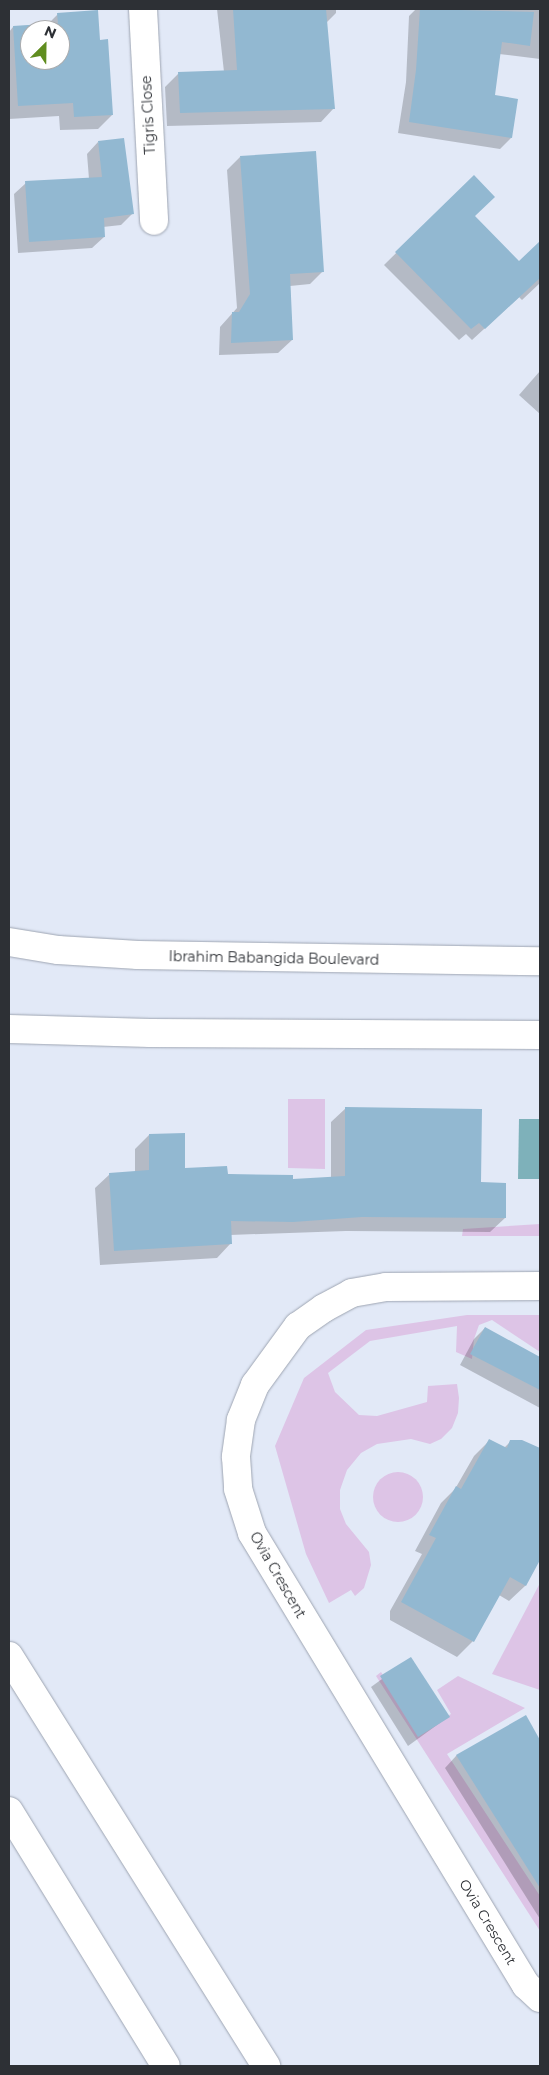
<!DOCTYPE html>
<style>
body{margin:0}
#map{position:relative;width:549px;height:2075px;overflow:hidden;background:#e2e9f7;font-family:Montserrat,sans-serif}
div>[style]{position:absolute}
.green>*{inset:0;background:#ddc4e6}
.round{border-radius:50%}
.water>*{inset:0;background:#7eb1ba}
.shadow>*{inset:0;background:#0003}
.building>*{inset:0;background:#92b8d1}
.roads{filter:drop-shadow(0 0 1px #9ea5b2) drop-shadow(0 0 1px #9ea5b2)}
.minor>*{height:28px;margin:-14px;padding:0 14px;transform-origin:14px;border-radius:14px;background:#fff}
.tertiary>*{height:28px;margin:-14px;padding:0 14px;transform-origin:14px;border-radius:14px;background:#fff}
.secondary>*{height:28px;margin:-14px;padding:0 14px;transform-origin:14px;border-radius:14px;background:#fff}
span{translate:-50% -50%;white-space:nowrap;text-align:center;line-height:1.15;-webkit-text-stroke:4px #fff;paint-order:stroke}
.street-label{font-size:14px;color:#2d3035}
.frame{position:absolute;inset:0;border:10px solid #2d3035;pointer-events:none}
.north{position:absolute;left:20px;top:20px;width:50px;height:50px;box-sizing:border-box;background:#fff;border:1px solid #abacae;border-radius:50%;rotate:23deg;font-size:14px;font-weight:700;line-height:20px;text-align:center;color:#2d3035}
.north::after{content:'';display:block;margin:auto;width:18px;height:22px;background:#608d1f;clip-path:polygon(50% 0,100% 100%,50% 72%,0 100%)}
</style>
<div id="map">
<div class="green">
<i style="clip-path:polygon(288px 1099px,325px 1099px,325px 1169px,288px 1168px)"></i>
<i style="clip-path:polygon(540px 1224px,540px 1236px,462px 1236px,463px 1229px)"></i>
<i style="clip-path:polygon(467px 1315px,540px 1315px,540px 1352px,492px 1320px,479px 1325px,474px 1339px,472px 1359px,456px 1352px,457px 1326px,370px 1341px,328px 1373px,335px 1392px,359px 1415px,377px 1416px,427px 1402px,428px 1386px,457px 1384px,459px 1398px,458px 1413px,452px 1428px,441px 1439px,430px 1444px,411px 1439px,377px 1444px,361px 1453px,347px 1470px,340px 1490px,340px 1509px,346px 1524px,369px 1552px,371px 1565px,364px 1588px,355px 1596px,351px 1590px,329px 1603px,306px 1554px,275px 1446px,304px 1378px,366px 1330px)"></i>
<i class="round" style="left:373px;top:1472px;width:50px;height:50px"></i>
<i style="clip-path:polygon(540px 1583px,540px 1690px,492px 1674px)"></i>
<i style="clip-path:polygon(381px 1672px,420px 1733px,451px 1714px,437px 1690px,458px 1676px,525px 1708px,447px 1754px,540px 1896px,540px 1931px,376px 1676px)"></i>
</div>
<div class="water">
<i style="clip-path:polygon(519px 1119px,540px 1119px,540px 1179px,518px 1179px)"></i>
</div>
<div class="shadow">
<i style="clip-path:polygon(217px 9px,336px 9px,336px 13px,326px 23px,334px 108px,321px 122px,167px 126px,165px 87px,178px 74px,224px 72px)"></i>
<i style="clip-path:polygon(416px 9px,540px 9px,540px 59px,499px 54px,494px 96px,511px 138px,500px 149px,398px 133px,406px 82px,409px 16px)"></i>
<i style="clip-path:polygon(evenodd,58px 14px,99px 41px,112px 115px,98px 129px,60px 130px,59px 116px,9px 119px,9px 32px,13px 27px,47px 25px,58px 14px,30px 30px,60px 30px,60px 60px,30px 60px,30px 30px)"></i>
<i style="clip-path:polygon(98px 142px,133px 213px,121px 225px,103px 227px,104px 237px,92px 248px,18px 253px,14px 194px,26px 183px,89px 179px,87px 154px)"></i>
<i style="clip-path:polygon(240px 157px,323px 271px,310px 284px,290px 286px,292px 340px,278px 353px,219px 355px,220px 327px,237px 308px,227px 170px)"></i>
<i style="clip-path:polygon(474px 176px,473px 216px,519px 263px,538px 245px,540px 283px,522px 300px,519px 297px,472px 340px,466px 334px,459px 340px,384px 265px)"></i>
<i style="clip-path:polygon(540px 371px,540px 414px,519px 395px)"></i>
<i style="clip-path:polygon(346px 1108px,505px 1218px,490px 1232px,346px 1231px,230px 1235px,231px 1243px,217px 1258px,100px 1265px,95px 1188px,110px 1174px,135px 1172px,135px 1149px,149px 1135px,184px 1170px,292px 1180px,331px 1178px,331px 1122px)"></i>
<i style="clip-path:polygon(485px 1328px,540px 1358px,540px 1408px,460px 1365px,474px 1339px)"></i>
<i style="clip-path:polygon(490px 1440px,504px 1448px,511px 1441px,540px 1449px,540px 1521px,535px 1530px,540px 1533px,540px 1558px,525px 1586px,509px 1601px,499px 1595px,473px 1641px,457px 1657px,390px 1620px,390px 1611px,422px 1554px,415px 1551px,441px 1503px,455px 1489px,474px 1456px)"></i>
<i style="clip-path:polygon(411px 1658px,448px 1717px,408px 1746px,371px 1687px)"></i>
<i style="clip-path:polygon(525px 1717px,540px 1742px,540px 1919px,445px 1768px,456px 1756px)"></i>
</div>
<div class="building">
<i style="clip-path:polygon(233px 9px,326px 9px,335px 109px,180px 113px,178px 72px,237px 70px)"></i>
<i style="clip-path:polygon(420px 9px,534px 12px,530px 46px,502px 42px,495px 95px,518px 99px,512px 138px,409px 122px,416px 70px)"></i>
<i style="clip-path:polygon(evenodd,98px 10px,100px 40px,108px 39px,113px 115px,74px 117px,73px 103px,18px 106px,13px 26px,58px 23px,57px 13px,98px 10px,30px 30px,60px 30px,60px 60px,30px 60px,30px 30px)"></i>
<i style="clip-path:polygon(124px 138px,134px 214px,104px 218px,105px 237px,29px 242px,25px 181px,102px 177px,98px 141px)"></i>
<i style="clip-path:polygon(316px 151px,324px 272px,290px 274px,293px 340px,231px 343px,232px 312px,239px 312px,250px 294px,240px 156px)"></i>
<i style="clip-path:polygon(474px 175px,495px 197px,475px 216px,519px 261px,540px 241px,540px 278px,485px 329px,479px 323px,471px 329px,395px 252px)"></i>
<i style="clip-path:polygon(345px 1107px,482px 1109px,481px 1182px,506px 1183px,506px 1218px,362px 1217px,293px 1222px,231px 1221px,232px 1244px,114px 1251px,109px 1173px,149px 1170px,149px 1134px,185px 1133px,185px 1168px,227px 1166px,228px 1174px,293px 1175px,293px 1179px,345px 1176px)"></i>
<i style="clip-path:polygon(485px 1327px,540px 1357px,540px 1390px,470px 1354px)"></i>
<i style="clip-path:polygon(489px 1439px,507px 1448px,510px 1440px,522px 1440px,540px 1448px,540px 1560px,526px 1586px,510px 1577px,474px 1642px,401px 1602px,436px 1538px,429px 1535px,456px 1486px,461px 1489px)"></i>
<i style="clip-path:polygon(411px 1657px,450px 1717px,418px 1737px,380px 1676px)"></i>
<i style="clip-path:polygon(526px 1715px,540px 1740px,540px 1888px,456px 1755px)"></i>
</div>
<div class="roads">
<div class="minor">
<i style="left:143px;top:9px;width:212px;rotate:87deg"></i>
<i style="left:540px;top:1286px;width:154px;rotate:179.6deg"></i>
<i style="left:386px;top:1287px;width:35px;rotate:170deg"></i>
<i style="left:352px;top:1293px;width:32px;rotate:152deg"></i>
<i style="left:324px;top:1308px;width:32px;rotate:145deg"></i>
<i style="left:298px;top:1326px;width:73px;rotate:126.1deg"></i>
<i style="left:255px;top:1385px;width:38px;rotate:112deg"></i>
<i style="left:241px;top:1420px;width:37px;rotate:98deg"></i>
<i style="left:236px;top:1457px;width:32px;rotate:86deg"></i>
<i style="left:238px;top:1489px;width:46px;rotate:72.3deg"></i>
<i style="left:252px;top:1533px;width:529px;rotate:58.78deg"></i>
<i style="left:526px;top:1985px;width:19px;rotate:43deg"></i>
</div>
<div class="tertiary">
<i style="left:9px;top:942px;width:50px;rotate:9.3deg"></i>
<i style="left:58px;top:950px;width:80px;rotate:3.6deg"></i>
<i style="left:138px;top:955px;width:402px;rotate:0.9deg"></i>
<i style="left:9px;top:1029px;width:141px;rotate:1.6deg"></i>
<i style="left:150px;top:1033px;width:390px;rotate:0.3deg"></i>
</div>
<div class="secondary">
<i style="left:9px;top:1656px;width:484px;rotate:57.9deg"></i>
<i style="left:9px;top:1811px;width:299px;rotate:58.4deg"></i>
</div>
</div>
<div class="street-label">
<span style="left:148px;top:115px;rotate:-93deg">Tigris Close</span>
<span style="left:274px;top:958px;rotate:1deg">Ibrahim Babangida Boulevard</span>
<span style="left:278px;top:1575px;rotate:60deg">Ovia Crescent</span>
<span style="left:488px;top:1922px;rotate:59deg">Ovia Crescent</span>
</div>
<div class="frame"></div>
<div class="north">N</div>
</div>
